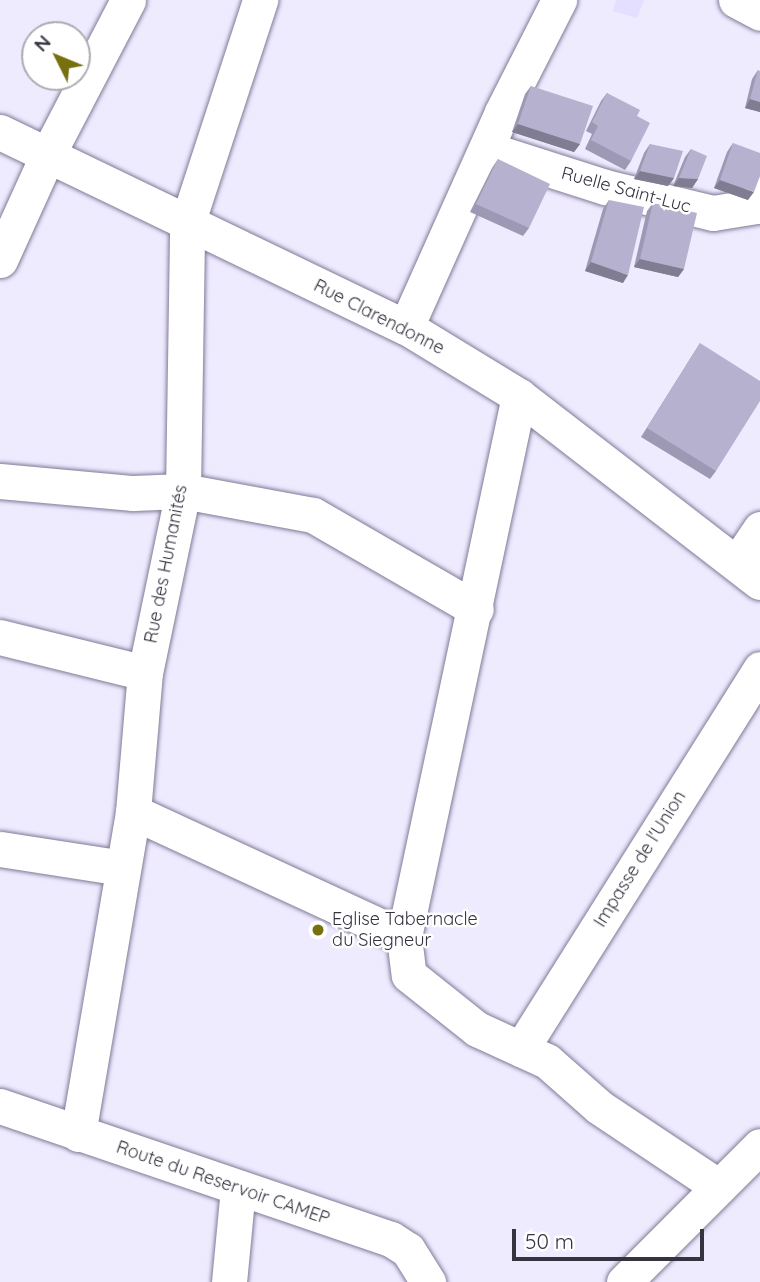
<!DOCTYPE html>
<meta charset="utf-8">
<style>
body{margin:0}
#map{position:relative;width:760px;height:1282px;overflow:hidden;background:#efebff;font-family:Quicksand,sans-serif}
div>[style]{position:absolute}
.built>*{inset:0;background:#e5dfff}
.roads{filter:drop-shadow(0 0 2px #807a97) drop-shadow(0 0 2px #807a97)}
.minor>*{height:35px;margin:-17.5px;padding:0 17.5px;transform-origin:17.5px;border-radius:17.5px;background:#fff}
.wall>*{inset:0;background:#9d98b3}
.shaded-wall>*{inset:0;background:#807c92}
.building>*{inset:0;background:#b7b1d0}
.dots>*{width:19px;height:19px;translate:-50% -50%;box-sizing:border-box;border:4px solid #fff;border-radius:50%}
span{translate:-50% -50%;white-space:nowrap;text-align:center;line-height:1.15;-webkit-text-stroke:5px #fff;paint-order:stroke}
.street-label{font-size:18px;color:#35333f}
.poi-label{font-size:18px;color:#35333f}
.left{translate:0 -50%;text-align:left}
.north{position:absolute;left:21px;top:21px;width:70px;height:70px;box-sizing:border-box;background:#fff;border:2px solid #aeadb2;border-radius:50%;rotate:313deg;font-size:19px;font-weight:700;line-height:28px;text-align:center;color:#35333f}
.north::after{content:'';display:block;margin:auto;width:24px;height:32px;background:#786f0e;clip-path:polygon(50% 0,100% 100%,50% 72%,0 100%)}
.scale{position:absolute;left:512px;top:1229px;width:192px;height:32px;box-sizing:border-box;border:4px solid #35333f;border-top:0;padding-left:9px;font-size:21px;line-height:24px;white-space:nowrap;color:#35333f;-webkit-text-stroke:5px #fff;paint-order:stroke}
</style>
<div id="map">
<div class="built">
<i style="clip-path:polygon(616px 0,644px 0,637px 18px,613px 11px)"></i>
</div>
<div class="roads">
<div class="minor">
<i style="left:736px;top:0;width:27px;rotate:28deg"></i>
<i style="left:0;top:132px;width:450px;rotate:25.7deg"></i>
<i style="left:406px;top:327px;width:132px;rotate:31.4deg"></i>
<i style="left:519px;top:396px;width:304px;rotate:37.7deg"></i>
<i style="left:486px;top:149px;width:125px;rotate:17.7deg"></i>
<i style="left:605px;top:187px;width:111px;rotate:13.5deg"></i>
<i style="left:713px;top:213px;width:44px;rotate:-9.2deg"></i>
<i style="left:756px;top:206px;width:13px;rotate:-72deg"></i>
<i style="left:0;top:260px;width:119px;rotate:-65.6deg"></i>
<i style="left:49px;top:152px;width:171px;rotate:-62.5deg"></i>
<i style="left:406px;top:327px;width:235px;rotate:-65.9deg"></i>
<i style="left:502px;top:112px;width:126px;rotate:-63deg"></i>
<i style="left:519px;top:396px;width:553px;rotate:102deg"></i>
<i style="left:404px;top:937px;width:38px;rotate:83deg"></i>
<i style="left:409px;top:975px;width:87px;rotate:38.5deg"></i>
<i style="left:477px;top:1029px;width:77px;rotate:24.6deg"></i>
<i style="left:547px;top:1061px;width:69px;rotate:41.5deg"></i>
<i style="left:599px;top:1107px;width:144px;rotate:33.7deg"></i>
<i style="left:0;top:481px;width:134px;rotate:5.2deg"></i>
<i style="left:133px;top:493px;width:50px;rotate:-2.3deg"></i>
<i style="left:183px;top:491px;width:132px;rotate:10.5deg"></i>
<i style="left:313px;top:515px;width:188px;rotate:30deg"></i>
<i style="left:738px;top:562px;width:40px;rotate:-56deg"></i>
<i style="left:0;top:637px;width:149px;rotate:13.9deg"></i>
<i style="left:133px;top:812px;width:298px;rotate:24.8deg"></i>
<i style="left:0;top:849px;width:124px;rotate:8.8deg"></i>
<i style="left:521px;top:1049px;width:449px;rotate:-57.8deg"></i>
<i style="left:0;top:1106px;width:413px;rotate:18.8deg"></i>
<i style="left:391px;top:1239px;width:20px;rotate:33deg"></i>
<i style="left:408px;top:1250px;width:38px;rotate:58deg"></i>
<i style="left:78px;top:1134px;width:327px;rotate:-80.3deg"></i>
<i style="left:133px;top:812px;width:140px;rotate:-85.1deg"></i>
<i style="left:145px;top:673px;width:186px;rotate:-78.2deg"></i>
<i style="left:183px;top:491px;width:267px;rotate:-89.1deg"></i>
<i style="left:187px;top:224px;width:236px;rotate:-71.9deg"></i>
<i style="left:229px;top:1282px;width:93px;rotate:-84.5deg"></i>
<i style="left:624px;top:1282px;width:192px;rotate:-45deg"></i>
</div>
</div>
<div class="wall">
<i style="clip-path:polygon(758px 70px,760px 112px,745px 108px,752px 79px)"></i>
<i style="clip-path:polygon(531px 86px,580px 144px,574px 152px,512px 132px,525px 94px)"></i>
<i style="clip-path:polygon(607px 93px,637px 116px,631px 161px,625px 170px,585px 149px,592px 134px,586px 131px,601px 101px)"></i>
<i style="clip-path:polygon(733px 143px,748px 200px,714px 188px,727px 152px)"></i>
<i style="clip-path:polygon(650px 144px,674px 178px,668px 186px,634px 179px,644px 153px)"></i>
<i style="clip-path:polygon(691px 149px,698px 179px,692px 188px,673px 186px,685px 157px)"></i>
<i style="clip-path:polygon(498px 159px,529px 228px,523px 236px,470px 212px,492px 168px)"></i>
<i style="clip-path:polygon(609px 200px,623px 283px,585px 271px,603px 209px)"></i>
<i style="clip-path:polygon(653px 203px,684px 269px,678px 277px,634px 267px,647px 211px)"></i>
<i style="clip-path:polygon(700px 343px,716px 471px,710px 479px,641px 437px)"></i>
</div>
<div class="shaded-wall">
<i style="clip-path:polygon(750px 99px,760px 102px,760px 112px,745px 108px)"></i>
<i style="clip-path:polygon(518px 124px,580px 144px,574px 152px,512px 132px)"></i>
<i style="clip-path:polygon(640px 171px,674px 178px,668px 186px,634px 179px)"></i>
<i style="clip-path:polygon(679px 178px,698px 179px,692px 188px,673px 186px)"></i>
<i style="clip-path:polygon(720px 180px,754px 192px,748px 200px,714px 188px)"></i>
<i style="clip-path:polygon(640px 259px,684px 269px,678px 277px,634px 267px)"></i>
<i style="clip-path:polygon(591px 262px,628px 275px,623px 283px,585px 271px)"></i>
</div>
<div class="building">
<i style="clip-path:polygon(758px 70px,760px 71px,760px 102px,750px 99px)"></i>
<i style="clip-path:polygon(531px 86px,593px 106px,580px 144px,518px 124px)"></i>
<i style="clip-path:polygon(607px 93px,640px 110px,637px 116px,650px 123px,631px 161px,591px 140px,598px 126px,592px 122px)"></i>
<i style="clip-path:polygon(733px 143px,760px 153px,760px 176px,754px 192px,720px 180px)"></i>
<i style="clip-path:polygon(650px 144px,683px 151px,674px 178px,640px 171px)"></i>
<i style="clip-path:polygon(691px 149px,707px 156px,698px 179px,679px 178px)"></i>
<i style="clip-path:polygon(498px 159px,550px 184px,529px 228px,476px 204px)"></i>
<i style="clip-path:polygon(609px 200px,644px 207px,628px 275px,591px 262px)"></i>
<i style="clip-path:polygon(653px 203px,697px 213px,684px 269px,640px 259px)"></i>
<i style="clip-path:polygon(700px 343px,760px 381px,760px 401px,716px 471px,647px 428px)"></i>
</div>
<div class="dots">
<i style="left:318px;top:930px;background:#786f0e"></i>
</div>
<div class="street-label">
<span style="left:626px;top:190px;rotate:15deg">Ruelle Saint-Luc</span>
<span style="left:379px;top:317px;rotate:27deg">Rue Clarendonne</span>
<span style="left:166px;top:564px;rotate:-79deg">Rue des Humanités</span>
<span style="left:640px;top:859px;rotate:-58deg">Impasse de l'Union</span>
<span style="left:223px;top:1183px;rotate:19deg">Route du Reservoir CAMEP</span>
</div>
<div class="poi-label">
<span class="left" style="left:332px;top:930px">Eglise Tabernacle<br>du Siegneur</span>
</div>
<div class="north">N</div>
<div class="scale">50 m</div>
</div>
